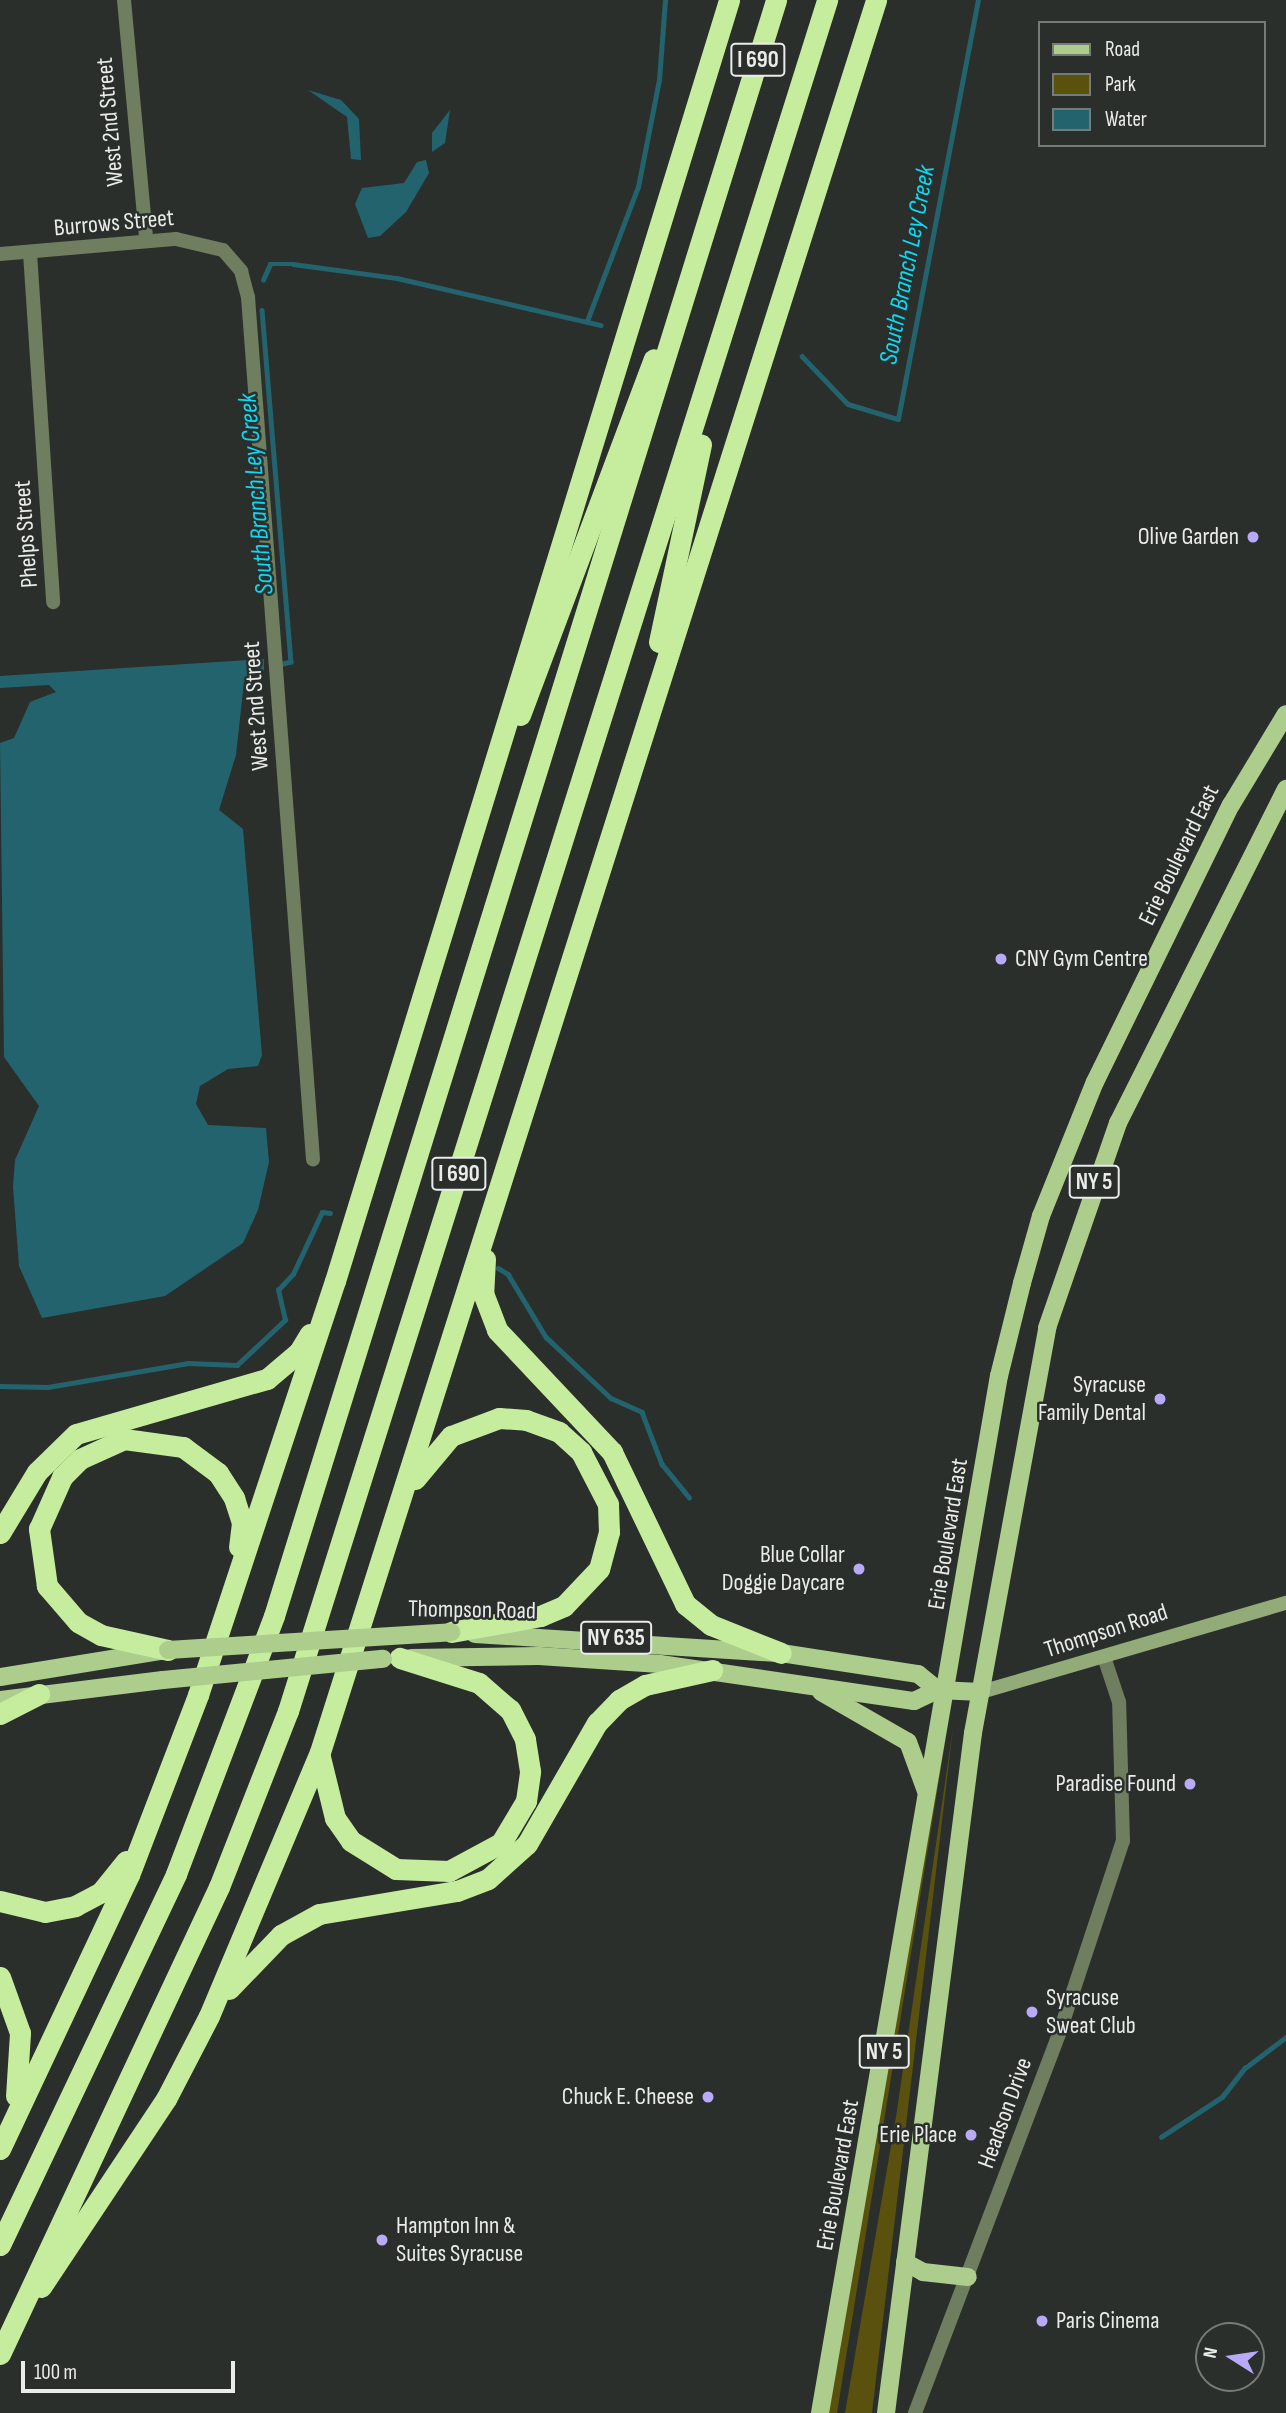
<!DOCTYPE html>
<style>
body{margin:0}
#map{position:relative;width:1286px;height:2413px;overflow:hidden;background:#2a2f2c;font-family:"Sofia Sans Condensed",sans-serif}
div>[style]{position:absolute}
.green>*{inset:0;background:#59510d}
.water>*{inset:0;background:#23636e}
.stream>*{height:4.5px;margin:-2.25px;padding:0 2.25px;transform-origin:2.25px;border-radius:2.25px;background:#23636e}
.street>*{height:14px;margin:-7px;padding:0 7px;transform-origin:7px;border-radius:7px;background:#6e7e5f}
.secondary>*{height:14px;margin:-7px;padding:0 7px;transform-origin:7px;border-radius:7px;background:#92ab79}
.primary>*{height:18px;margin:-9px;padding:0 9px;transform-origin:9px;border-radius:9px;background:#adcd8d}
.highway>*{height:21px;margin:-10.5px;padding:0 10.5px;transform-origin:10.5px;border-radius:10.5px;background:#c6ed9e}
.primary-bridge>*{height:18px;margin:-9px;padding:0 9px;transform-origin:9px;border-radius:9px;background:#adcd8d}
.dots>*{width:19px;height:19px;translate:-50% -50%;box-sizing:border-box;border:4px solid #2a2f2c;border-radius:50%}
span{translate:-50% -50%;white-space:nowrap;text-align:center;line-height:1.15;-webkit-text-stroke:5px #2a2f2c;paint-order:stroke}
.shield-label span{padding:2px 5px;background:#2a2f2c;border:2px solid;border-radius:5px;-webkit-text-stroke-width:0}
.shield-label{font-size:23px;color:#e9ecea;font-weight:700}
.street-label{font-size:24px;color:#e9ecea}
.poi-label{font-size:24px;color:#e9ecea}
.right{translate:-100% -50%;text-align:right}
.left{translate:0 -50%;text-align:left}
.water-label{font-size:26px;color:#0cd9f5;font-style:italic}
.legend{position:absolute;left:1038px;top:21px;width:228px;height:126px;box-sizing:border-box;background:#2a2f2c;border:2px solid #767b78;margin:0;padding:9px 12px;list-style:none;font-size:21px;color:#e9ecea}
.legend li{display:flex;align-items:center;gap:14px;height:35px}
.legend b{width:35px;border:2px solid #767b78}
.north{position:absolute;left:1195px;top:2322px;width:70px;height:70px;box-sizing:border-box;background:#2a2f2c;border:2px solid #767b78;border-radius:50%;rotate:282deg;font-size:19px;font-weight:700;line-height:28px;text-align:center;color:#e9ecea}
.north::after{content:'';display:block;margin:auto;width:24px;height:32px;background:#b9aaf7;clip-path:polygon(50% 0,100% 100%,50% 72%,0 100%)}
.scale{position:absolute;left:21px;top:2361px;width:214px;height:32px;box-sizing:border-box;border:4px solid #e9ecea;border-top:0;padding-left:9px;font-size:21px;line-height:24px;white-space:nowrap;color:#e9ecea;-webkit-text-stroke:5px #2a2f2c;paint-order:stroke}
</style>
<div id="map">
<div class="green">
<i style="clip-path:polygon(953px 1728px,872px 2413px,845px 2413px,896px 2117px)"></i>
<i style="clip-path:polygon(947px 1730px,837px 2413px,826px 2413px)"></i>
</div>
<div class="water">
<i style="clip-path:polygon(308px 90px,341px 100px,359px 119px,361px 160px,351px 159px,347px 117px)"></i>
<i style="clip-path:polygon(450px 110px,445px 143px,432px 152px,432px 133px)"></i>
<i style="clip-path:polygon(426px 160px,429px 173px,406px 212px,380px 236px,368px 238px,355px 204px,362px 188px,404px 183px,417px 162px)"></i>
<i style="clip-path:polygon(264px 659px,264px 670px,244px 682px,236px 755px,219px 810px,243px 829px,262px 1055px,258px 1066px,228px 1069px,200px 1086px,196px 1104px,208px 1125px,266px 1128px,269px 1162px,258px 1210px,243px 1243px,165px 1296px,42px 1318px,19px 1266px,13px 1187px,15px 1160px,39px 1106px,4px 1057px,0 743px,14px 738px,30px 702px,56px 692px,49px 685px,0 688px,0 676px)"></i>
</div>
<div class="stream">
<i style="left:263px;top:280px;width:17px;rotate:-66deg"></i>
<i style="left:270px;top:264px;width:23px"></i>
<i style="left:293px;top:264px;width:105px;rotate:7.7deg"></i>
<i style="left:397px;top:278px;width:209px;rotate:13deg"></i>
<i style="left:262px;top:310px;width:353px;rotate:85.3deg"></i>
<i style="left:291px;top:662px;width:12px;rotate:166deg"></i>
<i style="left:587px;top:321px;width:143px;rotate:-69.2deg"></i>
<i style="left:638px;top:187px;width:109px;rotate:-78.9deg"></i>
<i style="left:659px;top:80px;width:80px;rotate:-85.7deg"></i>
<i style="left:802px;top:356px;width:66px;rotate:46.2deg"></i>
<i style="left:848px;top:404px;width:52px;rotate:16.7deg"></i>
<i style="left:898px;top:419px;width:427px;rotate:-79.2deg"></i>
<i style="left:498px;top:1268px;width:12px;rotate:31deg"></i>
<i style="left:508px;top:1274px;width:74px;rotate:58.9deg"></i>
<i style="left:546px;top:1337px;width:89px;rotate:43.2deg"></i>
<i style="left:611px;top:1398px;width:34px;rotate:24deg"></i>
<i style="left:642px;top:1412px;width:56px;rotate:69deg"></i>
<i style="left:662px;top:1464px;width:43px;rotate:50.7deg"></i>
<i style="left:0;top:1386px;width:48px;rotate:1.2deg"></i>
<i style="left:48px;top:1387px;width:142px;rotate:-9.7deg"></i>
<i style="left:188px;top:1363px;width:49px;rotate:2.3deg"></i>
<i style="left:237px;top:1365px;width:66px;rotate:-43.2deg"></i>
<i style="left:285px;top:1320px;width:31px;rotate:-103deg"></i>
<i style="left:278px;top:1290px;width:22px;rotate:-47deg"></i>
<i style="left:293px;top:1274px;width:68px;rotate:-64.9deg"></i>
<i style="left:322px;top:1212px;width:8px;rotate:7deg"></i>
<i style="left:1161px;top:2137px;width:73px;rotate:-33.3deg"></i>
<i style="left:1222px;top:2097px;width:37px;rotate:-52deg"></i>
<i style="left:1245px;top:2068px;width:51px;rotate:-37.1deg"></i>
</div>
<div class="street">
<i style="left:124px;top:0;width:240px;rotate:84.7deg"></i>
<i style="left:30px;top:253px;width:350px;rotate:86.2deg"></i>
<i style="left:0;top:254px;width:177px;rotate:-4.9deg"></i>
<i style="left:176px;top:239px;width:48px;rotate:13.2deg"></i>
<i style="left:223px;top:250px;width:28px;rotate:49deg"></i>
<i style="left:241px;top:271px;width:27px;rotate:75deg"></i>
<i style="left:248px;top:297px;width:865px;rotate:85.69deg"></i>
<i style="left:915px;top:2413px;width:405px;rotate:-69.2deg"></i>
<i style="left:1059px;top:2034px;width:203px;rotate:-71.7deg"></i>
<i style="left:1123px;top:1841px;width:139px;rotate:-91.6deg"></i>
<i style="left:1119px;top:1702px;width:44px;rotate:-108.4deg"></i>
</div>
<div class="secondary">
<i style="left:981px;top:1692px;width:318px;rotate:-16.3deg"></i>
</div>
<div class="primary">
<i style="left:475px;top:1634px;width:307px;rotate:3.6deg"></i>
<i style="left:781px;top:1653px;width:139px;rotate:8.7deg"></i>
<i style="left:918px;top:1674px;width:26px;rotate:39deg"></i>
<i style="left:938px;top:1690px;width:43px;rotate:2.7deg"></i>
<i style="left:411px;top:1658px;width:128px;rotate:-0.9deg"></i>
<i style="left:539px;top:1656px;width:121px;rotate:3.8deg"></i>
<i style="left:660px;top:1664px;width:257px;rotate:8.3deg"></i>
<i style="left:914px;top:1701px;width:26px;rotate:-25deg"></i>
<i style="left:0;top:1677px;width:163px;rotate:-9.2deg"></i>
<i style="left:821px;top:1692px;width:100px;rotate:29.9deg"></i>
<i style="left:908px;top:1742px;width:52px;rotate:69.8deg"></i>
<i style="left:0;top:1700px;width:164px;rotate:-7deg"></i>
<i style="left:905px;top:2262px;width:21px;rotate:29deg"></i>
<i style="left:923px;top:2272px;width:45px;rotate:6.3deg"></i>
<i style="left:820px;top:2413px;width:1052px;rotate:-80.21deg"></i>
<i style="left:999px;top:1376px;width:96px;rotate:-76.1deg"></i>
<i style="left:1022px;top:1283px;width:70px;rotate:-74.2deg"></i>
<i style="left:1041px;top:1216px;width:144px;rotate:-68.1deg"></i>
<i style="left:1095px;top:1082px;width:309px;rotate:-63.9deg"></i>
<i style="left:1231px;top:805px;width:106px;rotate:-58.9deg"></i>
<i style="left:886px;top:2413px;width:686px;rotate:-82.71deg"></i>
<i style="left:973px;top:1733px;width:412px;rotate:-79.6deg"></i>
<i style="left:1047px;top:1328px;width:217px;rotate:-70.9deg"></i>
<i style="left:1118px;top:1123px;width:374px;rotate:-63.3deg"></i>
</div>
<div class="highway">
<i style="left:659px;top:642px;width:202px;rotate:-78deg"></i>
<i style="left:520px;top:715px;width:380px;rotate:-69.4deg"></i>
<i style="left:485px;top:1259px;width:34px;rotate:93deg"></i>
<i style="left:483px;top:1293px;width:40px;rotate:69deg"></i>
<i style="left:497px;top:1330px;width:168px;rotate:46.7deg"></i>
<i style="left:612px;top:1452px;width:169px;rotate:64.3deg"></i>
<i style="left:685px;top:1604px;width:33px;rotate:39deg"></i>
<i style="left:711px;top:1625px;width:75px;rotate:21.8deg"></i>
<i style="left:415px;top:1479px;width:56px;rotate:-50.1deg"></i>
<i style="left:451px;top:1436px;width:51px;rotate:-20.6deg"></i>
<i style="left:499px;top:1418px;width:27px;rotate:4deg"></i>
<i style="left:526px;top:1420px;width:35px;rotate:20deg"></i>
<i style="left:559px;top:1432px;width:30px;rotate:42deg"></i>
<i style="left:581px;top:1452px;width:59px;rotate:62.6deg"></i>
<i style="left:608px;top:1504px;width:28px;rotate:88deg"></i>
<i style="left:609px;top:1532px;width:38px;rotate:105deg"></i>
<i style="left:599px;top:1569px;width:51px;rotate:133.4deg"></i>
<i style="left:564px;top:1606px;width:25px;rotate:157deg"></i>
<i style="left:541px;top:1616px;width:91px;rotate:169.9deg"></i>
<i style="left:0;top:1533px;width:71px;rotate:-58.8deg"></i>
<i style="left:37px;top:1472px;width:54px;rotate:-44.3deg"></i>
<i style="left:76px;top:1434px;width:199px;rotate:-16.1deg"></i>
<i style="left:267px;top:1379px;width:42px;rotate:-40.2deg"></i>
<i style="left:299px;top:1352px;width:21px;rotate:-59deg"></i>
<i style="left:168px;top:1650px;width:69px;rotate:-167.4deg"></i>
<i style="left:101px;top:1635px;width:26px;rotate:-151deg"></i>
<i style="left:78px;top:1622px;width:48px;rotate:-130.7deg"></i>
<i style="left:47px;top:1586px;width:58px;rotate:-98deg"></i>
<i style="left:39px;top:1529px;width:57px;rotate:-66.1deg"></i>
<i style="left:62px;top:1477px;width:25px;rotate:-45deg"></i>
<i style="left:80px;top:1459px;width:48px;rotate:-24.4deg"></i>
<i style="left:124px;top:1439px;width:60px;rotate:7.7deg"></i>
<i style="left:183px;top:1447px;width:44px;rotate:36.6deg"></i>
<i style="left:218px;top:1473px;width:30px;rotate:57deg"></i>
<i style="left:234px;top:1498px;width:26px;rotate:72deg"></i>
<i style="left:242px;top:1523px;width:24px;rotate:97deg"></i>
<i style="left:0;top:1714px;width:44px;rotate:-27.1deg"></i>
<i style="left:320px;top:1757px;width:63px;rotate:76.2deg"></i>
<i style="left:335px;top:1818px;width:28px;rotate:55deg"></i>
<i style="left:351px;top:1841px;width:53px;rotate:31.9deg"></i>
<i style="left:396px;top:1869px;width:53px;rotate:2.2deg"></i>
<i style="left:449px;top:1871px;width:59px;rotate:-28.3deg"></i>
<i style="left:501px;top:1843px;width:49px;rotate:-59.2deg"></i>
<i style="left:526px;top:1801px;width:30px;rotate:-82deg"></i>
<i style="left:530px;top:1771px;width:32px;rotate:-99deg"></i>
<i style="left:525px;top:1739px;width:33px;rotate:-117deg"></i>
<i style="left:510px;top:1710px;width:41px;rotate:-138.9deg"></i>
<i style="left:479px;top:1683px;width:83px;rotate:-162.4deg"></i>
<i style="left:0;top:1901px;width:46px;rotate:13.7deg"></i>
<i style="left:45px;top:1912px;width:31px;rotate:-11deg"></i>
<i style="left:75px;top:1906px;width:30px;rotate:-28deg"></i>
<i style="left:101px;top:1892px;width:40px;rotate:-51deg"></i>
<i style="left:0;top:1977px;width:59px;rotate:70.3deg"></i>
<i style="left:20px;top:2033px;width:63px;rotate:93.6deg"></i>
<i style="left:229px;top:1989px;width:75px;rotate:-46.1deg"></i>
<i style="left:281px;top:1935px;width:43px;rotate:-28.9deg"></i>
<i style="left:319px;top:1914px;width:140px;rotate:-9.5deg"></i>
<i style="left:457px;top:1891px;width:33px;rotate:-21deg"></i>
<i style="left:488px;top:1879px;width:52px;rotate:-41.9deg"></i>
<i style="left:527px;top:1844px;width:140px;rotate:-60deg"></i>
<i style="left:597px;top:1723px;width:32px;rotate:-46deg"></i>
<i style="left:619px;top:1700px;width:30px;rotate:-30deg"></i>
<i style="left:645px;top:1685px;width:69px;rotate:-12.6deg"></i>
<i style="left:0;top:2149px;width:303px;rotate:-64.8deg"></i>
<i style="left:129px;top:1875px;width:193px;rotate:-69deg"></i>
<i style="left:198px;top:1695px;width:436px;rotate:-71.7deg"></i>
<i style="left:335px;top:1281px;width:1340px;rotate:-72.9deg"></i>
<i style="left:0;top:2245px;width:411px;rotate:-64.6deg"></i>
<i style="left:176px;top:1874px;width:276px;rotate:-69.2deg"></i>
<i style="left:274px;top:1616px;width:1692px;rotate:-72.74deg"></i>
<i style="left:41px;top:2287px;width:226px;rotate:-56.4deg"></i>
<i style="left:166px;top:2099px;width:93px;rotate:-62.6deg"></i>
<i style="left:209px;top:2016px;width:286px;rotate:-67.2deg"></i>
<i style="left:320px;top:1752px;width:1838px;rotate:-72.39deg"></i>
<i style="left:0;top:2354px;width:516px;rotate:-64.88deg"></i>
<i style="left:219px;top:1887px;width:189px;rotate:-68.6deg"></i>
<i style="left:288px;top:1711px;width:1794px;rotate:-72.51deg"></i>
</div>
<div class="primary-bridge">
<i style="left:168px;top:1650px;width:284px;rotate:-3.6deg"></i>
<i style="left:163px;top:1680px;width:221px;rotate:-5.5deg"></i>
</div>
<div class="dots">
<i style="left:1253px;top:537px;background:#b9aaf7"></i>
<i style="left:1001px;top:959px;background:#b9aaf7"></i>
<i style="left:1160px;top:1399px;background:#b9aaf7"></i>
<i style="left:859px;top:1569px;background:#b9aaf7"></i>
<i style="left:1190px;top:1784px;background:#b9aaf7"></i>
<i style="left:1032px;top:2012px;background:#b9aaf7"></i>
<i style="left:708px;top:2097px;background:#b9aaf7"></i>
<i style="left:971px;top:2135px;background:#b9aaf7"></i>
<i style="left:382px;top:2240px;background:#b9aaf7"></i>
<i style="left:1042px;top:2321px;background:#b9aaf7"></i>
</div>
<div class="shield-label">
<span style="left:758px;top:60px">I 690</span>
<span style="left:459px;top:1174px">I 690</span>
<span style="left:1094px;top:1182px">NY 5</span>
<span style="left:616px;top:1638px">NY 635</span>
<span style="left:884px;top:2052px">NY 5</span>
</div>
<div class="street-label">
<span style="left:110px;top:122px;rotate:-95deg">West 2nd Street</span>
<span style="left:114px;top:223px;rotate:-5deg">Burrows Street</span>
<span style="left:26px;top:534px;rotate:-94deg">Phelps Street</span>
<span style="left:256px;top:706px;rotate:-94deg">West 2nd Street</span>
<span style="left:1179px;top:855px;rotate:-64deg">Erie Boulevard East</span>
<span style="left:948px;top:1534px;rotate:-81deg">Erie Boulevard East</span>
<span style="left:472px;top:1610px;rotate:1deg">Thompson Road</span>
<span style="left:1106px;top:1631px;rotate:-18deg">Thompson Road</span>
<span style="left:1005px;top:2113px;rotate:-70deg">Headson Drive</span>
<span style="left:838px;top:2175px;rotate:-80deg">Erie Boulevard East</span>
</div>
<div class="poi-label">
<span class="right" style="left:1239px;top:537px">Olive Garden</span>
<span class="left" style="left:1015px;top:959px">CNY Gym Centre</span>
<span class="right" style="left:1146px;top:1399px">Syracuse<br>Family Dental</span>
<span class="right" style="left:845px;top:1569px">Blue Collar<br>Doggie Daycare</span>
<span class="right" style="left:1176px;top:1784px">Paradise Found</span>
<span class="left" style="left:1046px;top:2012px">Syracuse<br>Sweat Club</span>
<span class="right" style="left:694px;top:2097px">Chuck E. Cheese</span>
<span class="right" style="left:957px;top:2135px">Erie Place</span>
<span class="left" style="left:396px;top:2240px">Hampton Inn &amp;<br>Suites Syracuse</span>
<span class="left" style="left:1056px;top:2321px">Paris Cinema</span>
</div>
<div class="water-label">
<span style="left:908px;top:265px;rotate:-79deg">South Branch Ley Creek</span>
<span style="left:257px;top:494px;rotate:-95deg">South Branch Ley Creek</span>
</div>
<ul class="legend">
<li><b style="height:9px;background:#adcd8d"></b>Road</li>
<li><b style="height:19px;background:#59510d"></b>Park</li>
<li><b style="height:19px;background:#23636e"></b>Water</li>
</ul>
<div class="north">N</div>
<div class="scale">100 m</div>
</div>
